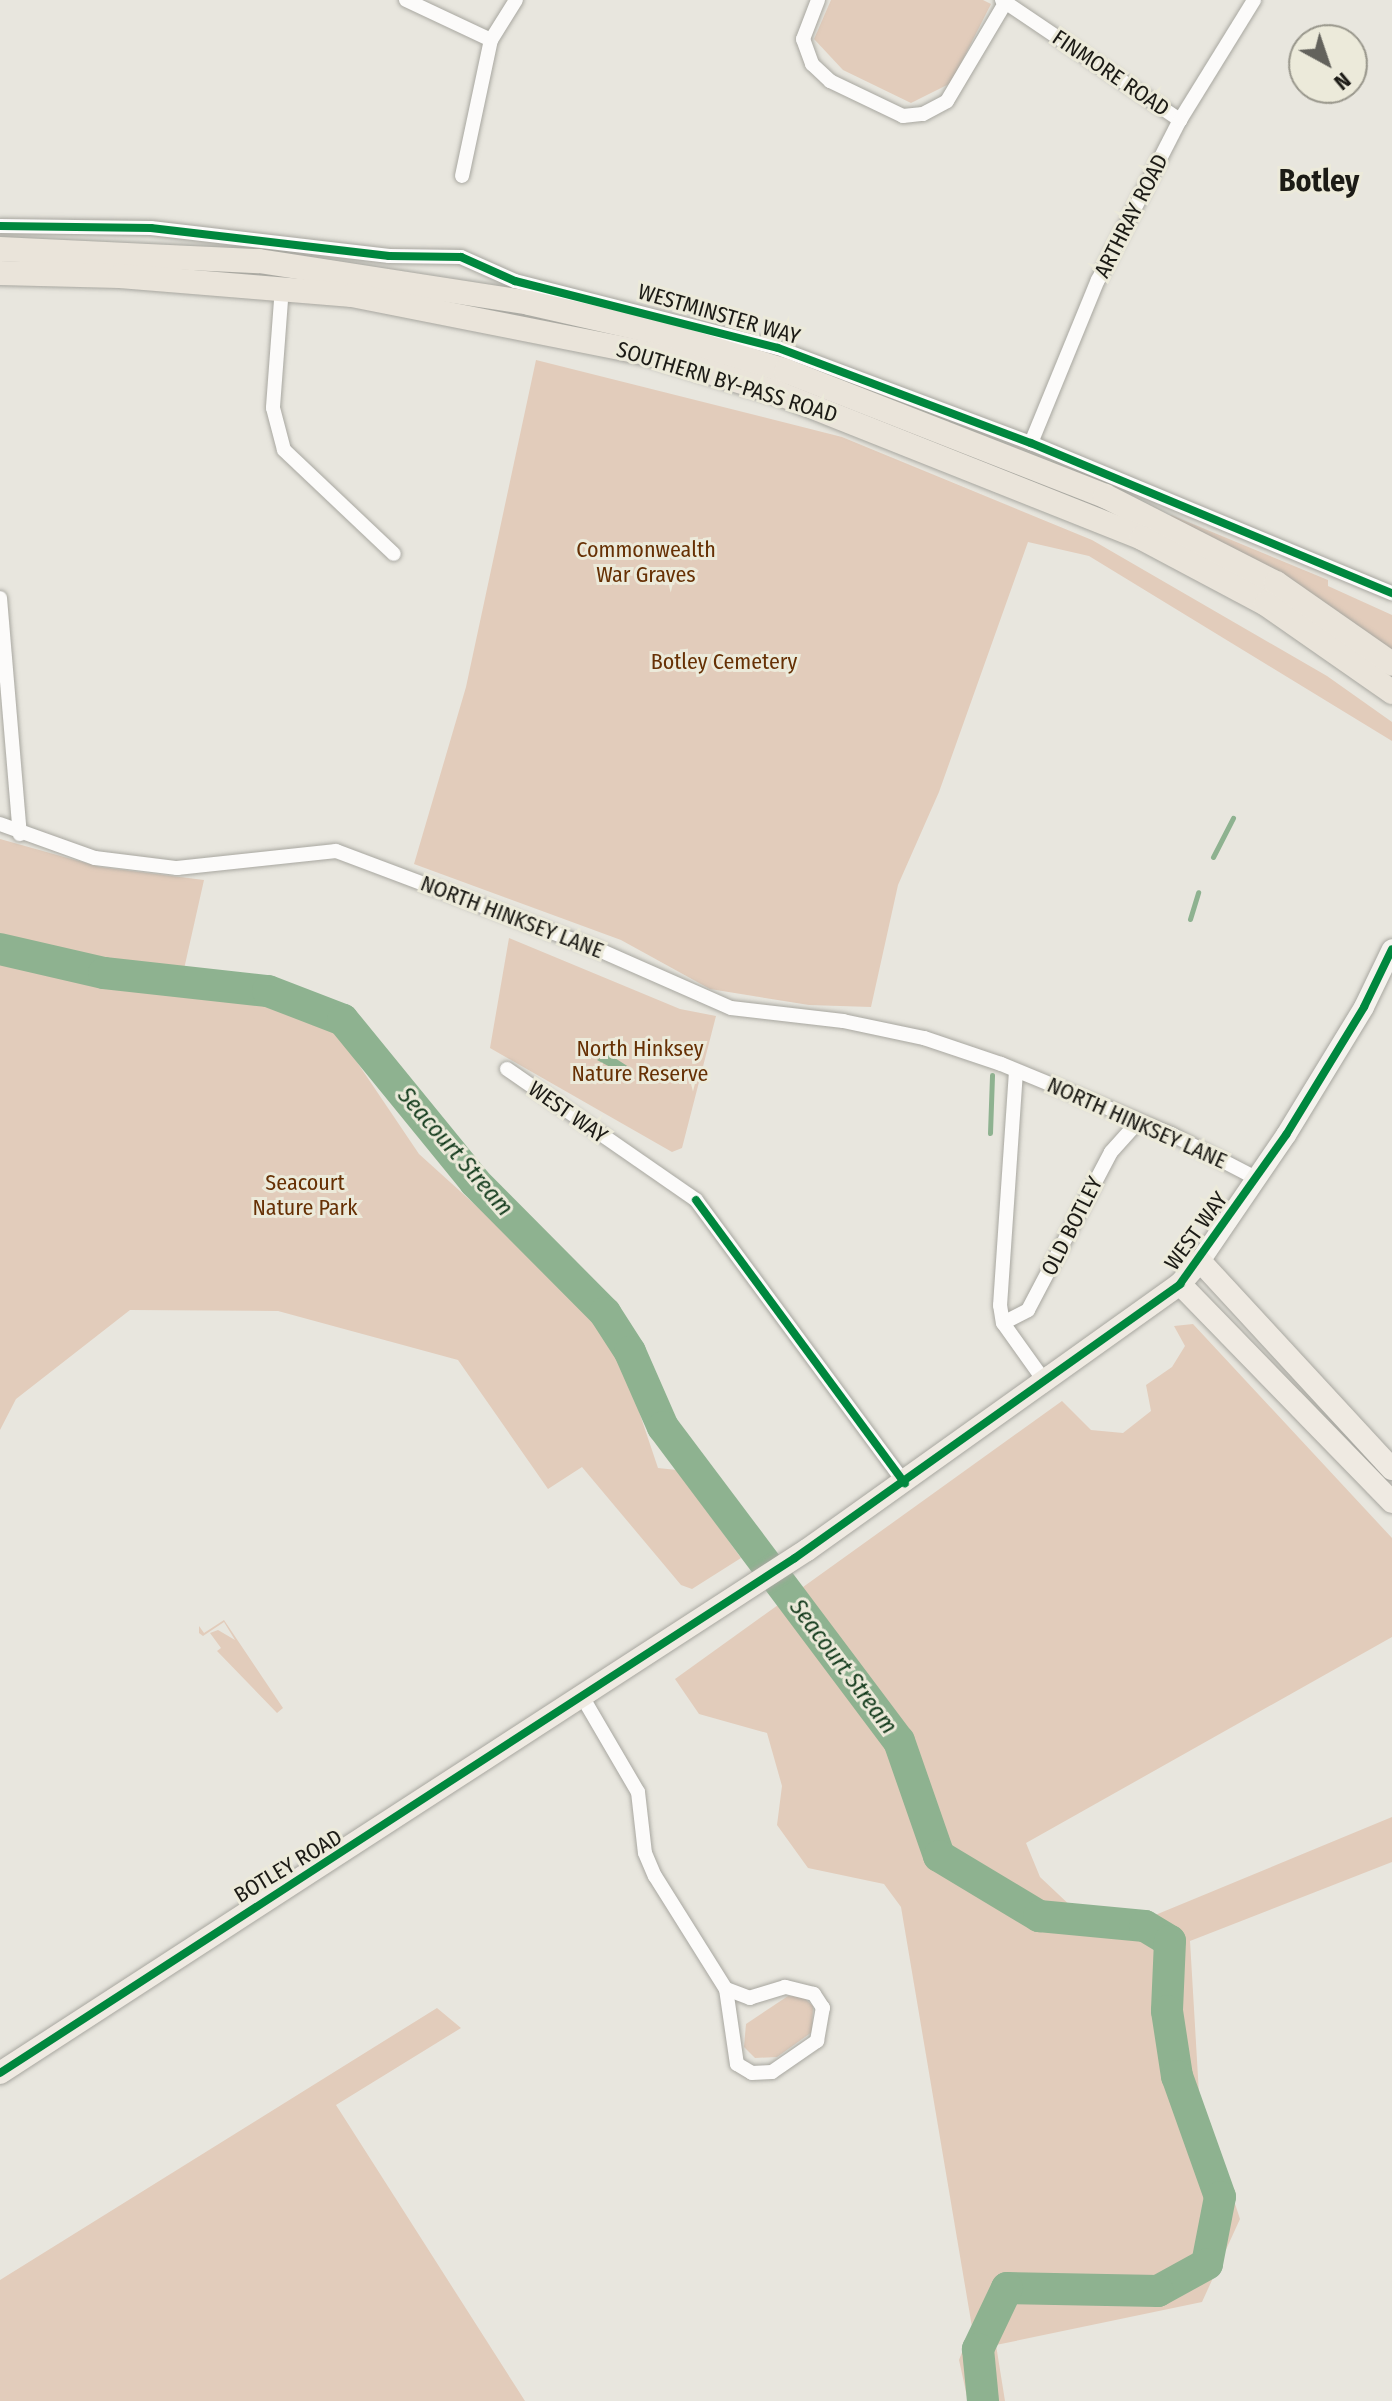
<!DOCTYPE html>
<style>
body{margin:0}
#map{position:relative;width:1392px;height:2401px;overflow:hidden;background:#e8e6de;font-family:"Fira Sans Condensed",sans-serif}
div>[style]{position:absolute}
.green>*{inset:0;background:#e2ccbb}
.water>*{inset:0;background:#8eb290}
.stream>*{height:5px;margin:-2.5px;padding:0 2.5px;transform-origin:2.5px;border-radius:2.5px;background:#8eb290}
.river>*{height:32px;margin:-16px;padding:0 16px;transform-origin:16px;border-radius:16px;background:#8eb290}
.roads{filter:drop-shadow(0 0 2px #a8a7a0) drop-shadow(0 0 2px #a8a7a0)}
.minor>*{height:14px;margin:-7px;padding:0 7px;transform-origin:7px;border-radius:7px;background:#fcfbfa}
.secondary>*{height:20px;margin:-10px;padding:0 10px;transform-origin:10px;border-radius:10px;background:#f5f3ee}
.primary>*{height:22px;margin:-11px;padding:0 11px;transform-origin:11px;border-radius:11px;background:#efeae2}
.trunk>*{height:24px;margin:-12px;padding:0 12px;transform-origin:12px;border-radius:12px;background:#eae4da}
.cycleway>*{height:8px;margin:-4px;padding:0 4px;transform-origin:4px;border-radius:4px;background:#00873e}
span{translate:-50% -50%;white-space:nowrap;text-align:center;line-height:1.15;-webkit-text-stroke:6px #eceada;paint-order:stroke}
.street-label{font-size:22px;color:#1c1b16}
.park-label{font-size:22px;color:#663004}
.water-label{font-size:24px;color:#133b1c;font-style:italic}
.district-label{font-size:30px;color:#1c1b16;font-weight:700}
.north{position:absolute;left:1288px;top:24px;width:80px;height:80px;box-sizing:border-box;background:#eceada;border:2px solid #99978c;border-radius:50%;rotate:140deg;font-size:22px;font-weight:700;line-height:32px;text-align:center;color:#1c1b16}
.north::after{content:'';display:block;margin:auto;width:28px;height:36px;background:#63625c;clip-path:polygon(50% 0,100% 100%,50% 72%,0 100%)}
</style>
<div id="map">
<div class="green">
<i style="clip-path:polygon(831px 0,983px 0,991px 4px,951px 83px,911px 103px,843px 70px,814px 39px)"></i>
<i style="clip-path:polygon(536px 360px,842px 437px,1092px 540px,1327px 676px,1392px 722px,1392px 741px,1089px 556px,1028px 542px,939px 792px,898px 885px,871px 1007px,809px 1005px,710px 989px,621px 940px,414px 864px,466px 687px)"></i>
<i style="clip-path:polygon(1171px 515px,1328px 580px,1328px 586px,1392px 615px,1392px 649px,1169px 520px)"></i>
<i style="clip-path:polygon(0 839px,100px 867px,204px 880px,182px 978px,0 938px)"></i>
<i style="clip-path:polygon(509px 938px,680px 1009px,716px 1016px,682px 1148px,672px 1152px,490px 1048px)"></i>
<i style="clip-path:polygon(0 949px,104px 973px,233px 989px,231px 999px,262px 997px,296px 1008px,336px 1031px,419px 1154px,577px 1297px,616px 1343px,658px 1468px,677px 1470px,741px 1558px,692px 1589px,681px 1585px,582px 1467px,548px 1489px,458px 1360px,278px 1311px,130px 1310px,16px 1399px,0 1430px)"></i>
<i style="clip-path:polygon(1193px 1324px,1392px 1538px,1392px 1637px,1026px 1843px,1040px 1877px,1075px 1910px,1148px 1918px,1392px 1817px,1392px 1862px,1190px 1941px,1199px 2094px,1240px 2219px,1202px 2302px,996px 2345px,1005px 2401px,968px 2401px,959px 2360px,972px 2327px,901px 1907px,884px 1884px,808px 1868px,777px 1825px,782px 1786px,767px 1733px,699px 1714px,675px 1679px,1062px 1401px,1091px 1430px,1123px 1433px,1151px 1411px,1146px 1385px,1172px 1367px,1185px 1346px,1174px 1326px)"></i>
<i style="clip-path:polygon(224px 1620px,283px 1708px,277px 1713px,217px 1651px,221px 1648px,210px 1633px,218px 1630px,235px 1640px,224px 1622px,203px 1636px,199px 1633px,199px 1626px,204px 1633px)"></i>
<i style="clip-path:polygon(788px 1996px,803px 1997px,813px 2006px,812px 2032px,777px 2057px,755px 2058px,744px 2047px,746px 2024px)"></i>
<i style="clip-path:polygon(437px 2008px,461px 2028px,336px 2105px,525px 2401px,0 2401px,0 2280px)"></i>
</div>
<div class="water">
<i style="clip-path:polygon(607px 1053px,632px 1069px,627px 1076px,597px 1060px)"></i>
</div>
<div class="stream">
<i style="left:1213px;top:857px;width:44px;rotate:-62.9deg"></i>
<i style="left:1190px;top:919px;width:28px;rotate:-73deg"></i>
<i style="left:990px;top:1133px;width:58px;rotate:-88deg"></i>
</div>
<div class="river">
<i style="left:0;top:949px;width:107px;rotate:13deg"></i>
<i style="left:104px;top:973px;width:165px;rotate:6.3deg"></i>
<i style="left:268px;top:991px;width:80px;rotate:21.1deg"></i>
<i style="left:343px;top:1020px;width:209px;rotate:50.8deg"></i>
<i style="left:475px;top:1182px;width:185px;rotate:45.2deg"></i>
<i style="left:605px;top:1313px;width:46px;rotate:57.3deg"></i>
<i style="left:630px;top:1352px;width:82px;rotate:66.3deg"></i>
<i style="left:663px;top:1427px;width:393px;rotate:53.1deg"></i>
<i style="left:899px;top:1741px;width:122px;rotate:70.8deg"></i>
<i style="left:939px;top:1856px;width:117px;rotate:31deg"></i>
<i style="left:1039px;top:1916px;width:106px;rotate:5.4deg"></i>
<i style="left:1145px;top:1926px;width:29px;rotate:31deg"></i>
<i style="left:1170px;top:1941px;width:70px;rotate:92.5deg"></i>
<i style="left:1167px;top:2011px;width:66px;rotate:81.3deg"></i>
<i style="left:1177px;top:2076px;width:128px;rotate:70.4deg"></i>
<i style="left:1220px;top:2197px;width:68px;rotate:101deg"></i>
<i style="left:1207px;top:2264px;width:56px;rotate:151.1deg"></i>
<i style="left:1158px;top:2291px;width:151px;rotate:-178.9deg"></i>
<i style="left:1007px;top:2288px;width:68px;rotate:115.4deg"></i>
<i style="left:978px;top:2349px;width:52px;rotate:84.5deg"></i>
</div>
<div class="roads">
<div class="minor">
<i style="left:406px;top:0;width:94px;rotate:25.2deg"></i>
<i style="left:818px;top:0;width:42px;rotate:111deg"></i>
<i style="left:803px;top:39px;width:27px;rotate:70deg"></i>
<i style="left:812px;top:64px;width:25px;rotate:43deg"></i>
<i style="left:830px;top:81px;width:81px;rotate:25.6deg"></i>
<i style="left:903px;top:116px;width:20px;rotate:-6deg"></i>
<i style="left:923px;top:114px;width:27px;rotate:-28deg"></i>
<i style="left:947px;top:101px;width:117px;rotate:-59.3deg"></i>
<i style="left:1002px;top:0;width:215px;rotate:34deg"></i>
<i style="left:462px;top:176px;width:139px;rotate:-78deg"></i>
<i style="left:491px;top:40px;width:47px;rotate:-58deg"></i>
<i style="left:0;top:226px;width:151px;rotate:0.8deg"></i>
<i style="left:151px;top:228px;width:240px;rotate:6.7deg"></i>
<i style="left:389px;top:256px;width:72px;rotate:0.8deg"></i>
<i style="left:461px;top:257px;width:59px;rotate:24deg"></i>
<i style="left:515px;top:281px;width:271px;rotate:14.3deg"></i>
<i style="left:778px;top:348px;width:270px;rotate:20.6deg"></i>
<i style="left:1031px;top:443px;width:391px;rotate:22.6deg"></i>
<i style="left:282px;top:287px;width:121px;rotate:94.3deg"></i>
<i style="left:273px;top:408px;width:43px;rotate:75.3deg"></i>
<i style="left:284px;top:450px;width:151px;rotate:43.4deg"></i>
<i style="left:1031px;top:443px;width:176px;rotate:-67.7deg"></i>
<i style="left:1098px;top:280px;width:180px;rotate:-62.9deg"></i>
<i style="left:1180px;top:120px;width:141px;rotate:-58.3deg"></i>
<i style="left:0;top:598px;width:237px;rotate:85.2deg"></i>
<i style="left:0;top:824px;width:101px;rotate:19.7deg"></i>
<i style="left:95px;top:858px;width:83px;rotate:7deg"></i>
<i style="left:177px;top:868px;width:160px;rotate:-6.1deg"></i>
<i style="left:336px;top:851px;width:279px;rotate:20.6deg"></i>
<i style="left:597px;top:949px;width:146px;rotate:23.8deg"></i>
<i style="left:731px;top:1008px;width:113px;rotate:6.6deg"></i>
<i style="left:843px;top:1021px;width:83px;rotate:11.9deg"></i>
<i style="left:924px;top:1038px;width:81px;rotate:18.7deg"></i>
<i style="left:1001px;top:1064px;width:184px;rotate:22.4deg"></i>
<i style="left:1171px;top:1134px;width:96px;rotate:27.4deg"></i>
<i style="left:507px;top:1069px;width:230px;rotate:34.7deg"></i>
<i style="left:696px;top:1200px;width:352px;rotate:53.6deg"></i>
<i style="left:1016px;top:1071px;width:235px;rotate:93.9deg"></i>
<i style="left:1000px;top:1305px;width:18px;rotate:81deg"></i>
<i style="left:1003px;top:1323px;width:69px;rotate:54.5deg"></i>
<i style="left:1003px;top:1323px;width:28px;rotate:-27deg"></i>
<i style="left:1028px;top:1310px;width:178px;rotate:-62.3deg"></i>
<i style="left:1111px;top:1152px;width:39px;rotate:-48deg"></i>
<i style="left:583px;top:1698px;width:109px;rotate:59.7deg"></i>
<i style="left:638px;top:1792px;width:61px;rotate:83.5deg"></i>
<i style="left:645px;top:1853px;width:25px;rotate:67deg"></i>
<i style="left:655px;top:1876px;width:133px;rotate:57.9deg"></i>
<i style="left:726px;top:1989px;width:76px;rotate:81.7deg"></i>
<i style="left:737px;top:2064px;width:17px;rotate:31deg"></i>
<i style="left:752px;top:2073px;width:20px;rotate:-3deg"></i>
<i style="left:772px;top:2072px;width:55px;rotate:-34.6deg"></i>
<i style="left:817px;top:2041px;width:34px;rotate:-80deg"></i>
<i style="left:823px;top:2008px;width:17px;rotate:-123deg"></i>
<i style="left:814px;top:1994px;width:30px;rotate:-166deg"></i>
<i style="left:785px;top:1987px;width:37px;rotate:163deg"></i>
<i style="left:750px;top:1998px;width:26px;rotate:-159deg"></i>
</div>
<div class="secondary">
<i style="left:1200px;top:1261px;width:153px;rotate:-55.7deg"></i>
<i style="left:1286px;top:1135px;width:150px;rotate:-58.6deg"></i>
<i style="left:1364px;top:1007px;width:64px;rotate:-64.2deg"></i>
</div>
<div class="primary">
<i style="left:1180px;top:1284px;width:304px;rotate:45.8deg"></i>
<i style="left:0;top:2073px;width:962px;rotate:-32.95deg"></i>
<i style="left:807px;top:1550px;width:458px;rotate:-35.5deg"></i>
<i style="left:1180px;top:1284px;width:30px;rotate:-49deg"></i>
<i style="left:1200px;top:1261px;width:283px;rotate:47.3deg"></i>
</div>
<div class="trunk">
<i style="left:0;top:249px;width:259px;rotate:2.7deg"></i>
<i style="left:259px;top:261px;width:273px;rotate:8.8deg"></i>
<i style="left:529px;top:303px;width:131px;rotate:12.8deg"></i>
<i style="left:657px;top:332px;width:135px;rotate:16.8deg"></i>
<i style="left:786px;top:371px;width:343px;rotate:21.4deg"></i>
<i style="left:1105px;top:496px;width:192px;rotate:27deg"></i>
<i style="left:1276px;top:583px;width:141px;rotate:34.9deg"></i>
<i style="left:0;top:273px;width:120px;rotate:1.4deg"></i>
<i style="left:120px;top:276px;width:233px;rotate:4.7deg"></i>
<i style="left:352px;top:295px;width:304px;rotate:11.2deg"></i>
<i style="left:650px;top:354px;width:134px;rotate:16.9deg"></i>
<i style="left:778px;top:393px;width:392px;rotate:21.7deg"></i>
<i style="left:1142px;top:538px;width:140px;rotate:28deg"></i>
<i style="left:1266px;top:604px;width:154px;rotate:34.9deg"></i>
</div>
</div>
<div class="cycleway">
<i style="left:0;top:226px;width:151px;rotate:0.8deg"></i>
<i style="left:151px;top:228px;width:240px;rotate:6.7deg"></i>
<i style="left:389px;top:256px;width:72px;rotate:0.8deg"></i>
<i style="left:461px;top:257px;width:59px;rotate:24deg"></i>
<i style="left:515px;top:281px;width:271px;rotate:14.3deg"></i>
<i style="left:778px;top:348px;width:270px;rotate:20.6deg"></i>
<i style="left:1031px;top:443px;width:391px;rotate:22.6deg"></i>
<i style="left:696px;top:1200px;width:352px;rotate:53.6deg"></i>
<i style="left:0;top:2073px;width:947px;rotate:-32.94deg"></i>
<i style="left:795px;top:1558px;width:473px;rotate:-35.4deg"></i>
<i style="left:1180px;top:1284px;width:183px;rotate:-54.6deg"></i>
<i style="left:1286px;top:1135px;width:150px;rotate:-58.6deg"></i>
<i style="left:1364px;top:1007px;width:64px;rotate:-64.2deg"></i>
</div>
<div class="street-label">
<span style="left:1111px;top:73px;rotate:34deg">FINMORE ROAD</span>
<span style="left:1131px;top:216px;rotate:-63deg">ARTHRAY ROAD</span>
<span style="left:719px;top:314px;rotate:16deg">WESTMINSTER WAY</span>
<span style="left:727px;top:382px;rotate:17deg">SOUTHERN BY-PASS ROAD</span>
<span style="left:512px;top:917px;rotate:21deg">NORTH HINKSEY LANE</span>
<span style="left:568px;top:1112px;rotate:35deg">WEST WAY</span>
<span style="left:1137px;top:1123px;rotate:24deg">NORTH HINKSEY LANE</span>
<span style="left:1072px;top:1226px;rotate:-63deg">OLD BOTLEY</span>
<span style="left:1196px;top:1231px;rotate:-54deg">WEST WAY</span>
<span style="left:288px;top:1866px;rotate:-31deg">BOTLEY ROAD</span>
</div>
<div class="park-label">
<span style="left:646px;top:562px">Commonwealth<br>War Graves</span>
<span style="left:724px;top:662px">Botley Cemetery</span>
<span style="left:640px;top:1061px">North Hinksey<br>Nature Reserve</span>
<span style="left:305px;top:1195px">Seacourt<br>Nature Park</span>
</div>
<div class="water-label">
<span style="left:455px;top:1152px;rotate:49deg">Seacourt Stream</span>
<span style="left:843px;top:1667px;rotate:53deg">Seacourt Stream</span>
</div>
<div class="district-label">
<span style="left:1319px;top:181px">Botley</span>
</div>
<div class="north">N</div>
</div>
